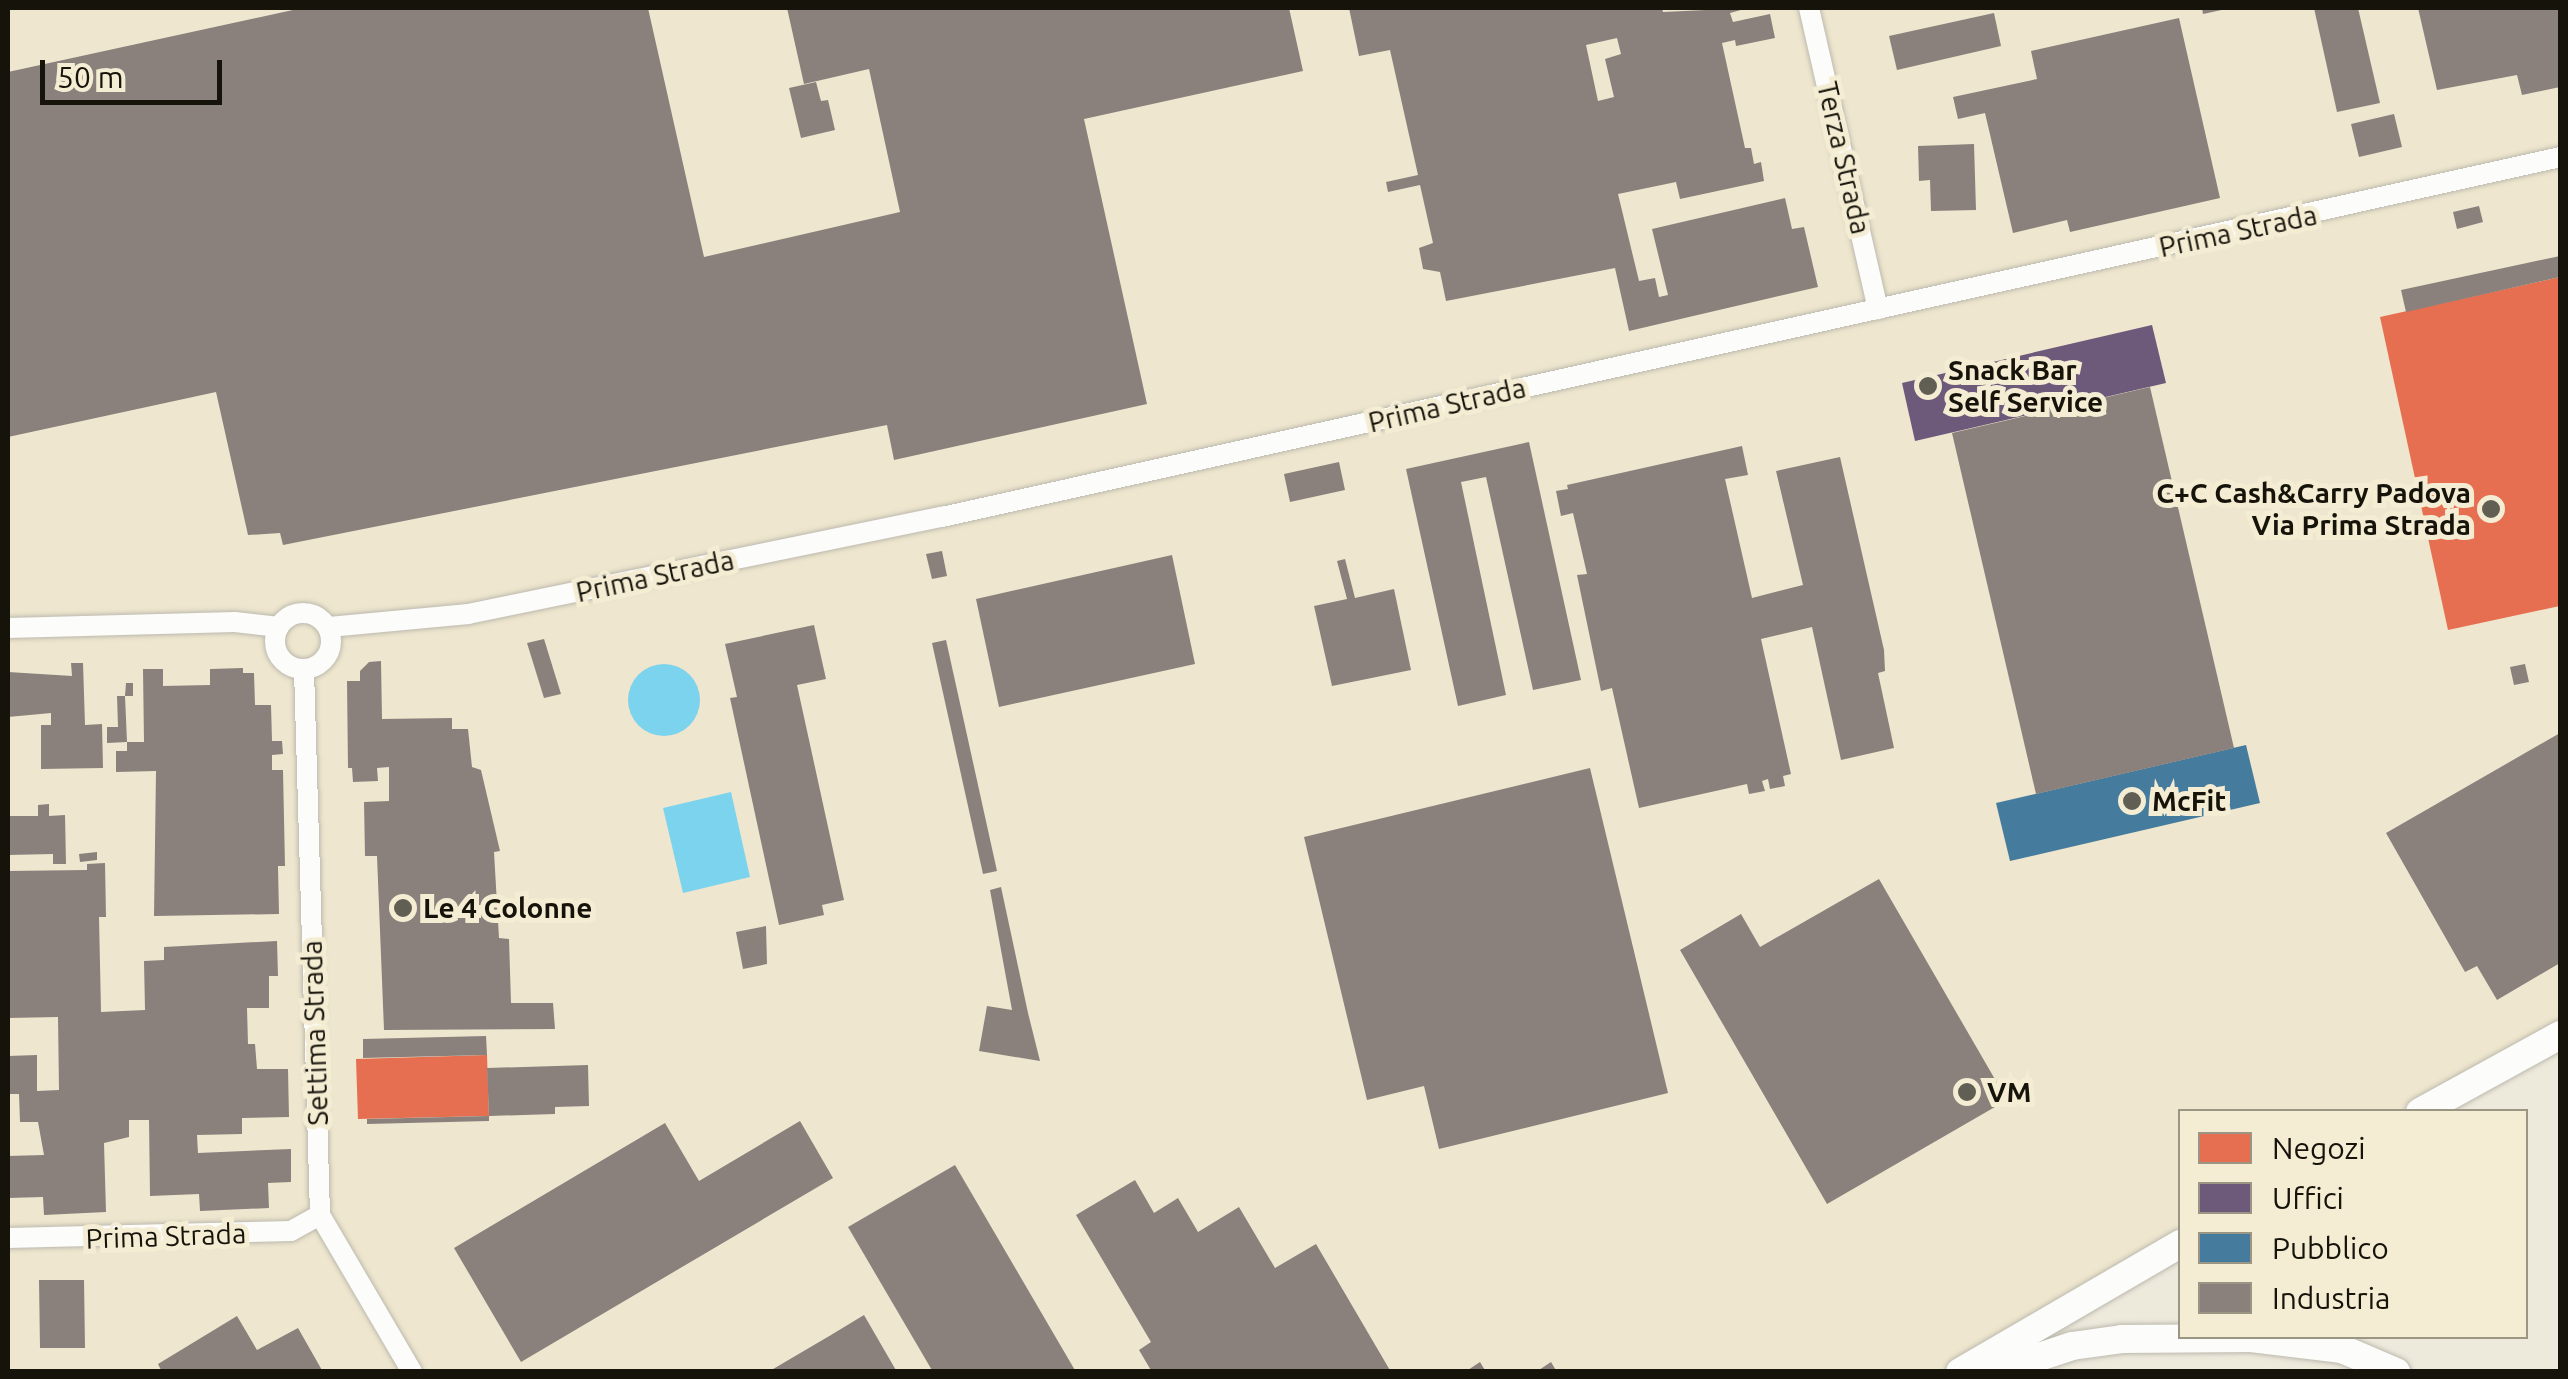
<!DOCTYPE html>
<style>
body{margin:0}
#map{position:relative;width:2568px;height:1379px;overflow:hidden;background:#ede9db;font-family:Ubuntu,sans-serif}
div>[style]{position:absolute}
.built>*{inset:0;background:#eee6ce}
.water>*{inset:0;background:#7cd3ed}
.round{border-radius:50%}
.shops>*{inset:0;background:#e76f51}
.offices>*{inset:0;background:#6d597a}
.public>*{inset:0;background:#457b9d}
.industry>*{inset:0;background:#8a817c}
.roads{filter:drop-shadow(0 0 2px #bcb9ae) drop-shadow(0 0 2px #bcb9ae)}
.street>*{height:20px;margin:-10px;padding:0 10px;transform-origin:10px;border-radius:10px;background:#fcfcfa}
.street>.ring{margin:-10px;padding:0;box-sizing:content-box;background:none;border:20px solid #fcfcfa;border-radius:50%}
.secondary>*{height:28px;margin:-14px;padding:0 14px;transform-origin:14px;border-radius:14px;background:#fcfcfa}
.dots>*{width:28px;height:28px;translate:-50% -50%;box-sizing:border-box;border:5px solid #f4edd4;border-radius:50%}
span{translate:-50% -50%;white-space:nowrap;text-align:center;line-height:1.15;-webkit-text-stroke:10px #f4edd4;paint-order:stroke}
.street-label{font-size:28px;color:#16130b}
.poi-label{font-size:28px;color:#16130b;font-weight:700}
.left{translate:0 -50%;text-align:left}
.right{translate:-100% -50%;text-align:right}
.frame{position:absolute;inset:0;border:10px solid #16130b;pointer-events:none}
.legend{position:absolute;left:2178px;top:1109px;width:350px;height:230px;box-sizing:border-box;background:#f4edd4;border:2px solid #9b9684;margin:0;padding:12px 18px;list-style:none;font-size:30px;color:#16130b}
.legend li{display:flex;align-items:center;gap:20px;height:50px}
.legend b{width:50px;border:2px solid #9b9684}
.scale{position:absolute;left:40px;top:60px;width:182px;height:45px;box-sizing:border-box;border:5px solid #16130b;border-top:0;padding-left:12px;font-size:30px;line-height:35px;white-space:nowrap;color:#16130b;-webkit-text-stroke:8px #f4edd4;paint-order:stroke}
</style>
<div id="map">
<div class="built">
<i style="clip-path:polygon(8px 8px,2560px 8px,2560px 1026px,2411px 1111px,2180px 1112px,2180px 1245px,1960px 1371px,8px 1372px)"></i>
</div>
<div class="water">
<i class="round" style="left:628px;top:664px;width:72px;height:72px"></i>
<i style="clip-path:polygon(731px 792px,750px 877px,683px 893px,663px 808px)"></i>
</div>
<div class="shops">
<i style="clip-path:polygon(2560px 277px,2560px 606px,2448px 630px,2380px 317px)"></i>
<i style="clip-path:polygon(487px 1055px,489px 1116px,358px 1119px,356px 1059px)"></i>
</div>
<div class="offices">
<i style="clip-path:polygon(2152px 325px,2166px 383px,1915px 441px,1902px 383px)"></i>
</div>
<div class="public">
<i style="clip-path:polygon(2246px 745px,2260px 803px,2010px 861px,1996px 803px)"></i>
</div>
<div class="industry">
<i style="clip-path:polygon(302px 8px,648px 8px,704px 257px,900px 212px,869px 69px,804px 84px,787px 8px,1289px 8px,1303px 71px,1084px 119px,1147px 404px,894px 460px,887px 425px,283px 545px,280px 533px,248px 535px,216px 392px,8px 437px,8px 72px)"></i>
<i style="clip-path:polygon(evenodd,1349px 8px,1662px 8px,1663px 12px,1748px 8px,1730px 13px,1733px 22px,1770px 14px,1775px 38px,1736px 46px,1735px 40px,1722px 43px,1745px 148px,1751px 148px,1754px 164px,1761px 162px,1764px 181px,1680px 199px,1676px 182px,1618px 194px,1639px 281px,1655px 278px,1659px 297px,1668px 295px,1652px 229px,1785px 198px,1792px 229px,1804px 227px,1818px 287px,1629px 331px,1615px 268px,1446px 301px,1440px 272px,1423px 269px,1419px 248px,1433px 243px,1420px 185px,1388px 192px,1386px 182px,1418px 175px,1390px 50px,1359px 56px,1349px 8px,1617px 38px,1621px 54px,1605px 59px,1614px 97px,1598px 101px,1586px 45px,1617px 38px)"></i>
<i style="clip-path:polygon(2202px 8px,2226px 8px,2226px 9px,2203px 14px)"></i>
<i style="clip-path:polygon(2314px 8px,2358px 8px,2380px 103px,2337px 112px)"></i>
<i style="clip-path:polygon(2418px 8px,2560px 8px,2560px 87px,2522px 95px,2517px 75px,2437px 90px)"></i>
<i style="clip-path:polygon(1994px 13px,2001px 46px,1897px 70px,1889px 36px)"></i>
<i style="clip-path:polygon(2179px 18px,2220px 198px,2070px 232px,2067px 220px,2013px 233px,1985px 113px,1958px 119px,1953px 97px,2037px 79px,2031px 51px)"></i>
<i style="clip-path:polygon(816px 82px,821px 101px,828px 100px,835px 130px,801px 138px,789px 88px)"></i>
<i style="clip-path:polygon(2394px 114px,2402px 147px,2359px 157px,2351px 124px)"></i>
<i style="clip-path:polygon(1974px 144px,1976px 210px,1931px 211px,1930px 180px,1919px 181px,1918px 146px)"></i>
<i style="clip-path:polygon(2479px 206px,2483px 222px,2457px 229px,2453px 212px)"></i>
<i style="clip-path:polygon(2560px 256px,2560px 277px,2406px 312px,2401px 290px)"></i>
<i style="clip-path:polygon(2150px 387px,2234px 748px,2036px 794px,1952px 433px)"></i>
<i style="clip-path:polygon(1529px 442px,1581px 680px,1533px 690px,1486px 477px,1461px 482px,1506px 695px,1458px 706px,1406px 469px)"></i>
<i style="clip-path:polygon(1742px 446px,1748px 475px,1725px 479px,1752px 598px,1803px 585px,1776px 471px,1840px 457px,1884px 650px,1885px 671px,1878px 673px,1894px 748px,1841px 760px,1812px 627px,1761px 639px,1791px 774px,1783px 776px,1785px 786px,1770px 789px,1768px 779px,1762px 781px,1765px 791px,1749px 794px,1747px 784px,1639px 808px,1612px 688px,1601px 691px,1577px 575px,1587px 574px,1573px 513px,1561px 516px,1556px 491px,1568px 489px,1567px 485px)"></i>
<i style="clip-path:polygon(1339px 462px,1345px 490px,1290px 502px,1284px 474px)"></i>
<i style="clip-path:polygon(942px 551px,947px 576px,932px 579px,926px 554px)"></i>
<i style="clip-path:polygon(1172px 555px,1195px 664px,999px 707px,976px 599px)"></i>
<i style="clip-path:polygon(1345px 559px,1355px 598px,1394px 589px,1411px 670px,1332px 686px,1314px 606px,1347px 599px,1337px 561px)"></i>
<i style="clip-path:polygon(814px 625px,826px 679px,797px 685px,844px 900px,822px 905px,824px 915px,779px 925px,730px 698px,737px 697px,725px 644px)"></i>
<i style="clip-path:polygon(544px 639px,561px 694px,544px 698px,527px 643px)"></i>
<i style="clip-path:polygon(946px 640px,997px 871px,983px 874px,932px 643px)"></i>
<i style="clip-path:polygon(381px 661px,382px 719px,452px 718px,452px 729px,468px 729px,472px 767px,481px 770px,500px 851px,494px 852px,499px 938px,509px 939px,511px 1003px,553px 1003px,555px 1029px,384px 1030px,377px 856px,365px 856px,364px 802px,389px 801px,389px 767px,377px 768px,378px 781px,353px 782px,352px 768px,348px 768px,347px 681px,360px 681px,360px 671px,369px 662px)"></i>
<i style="clip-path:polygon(71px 663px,83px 663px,85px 725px,102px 724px,103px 768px,41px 769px,41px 725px,51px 725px,51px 713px,8px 717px,8px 672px,72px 676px)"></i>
<i style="clip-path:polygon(2525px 664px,2529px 682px,2514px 685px,2510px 667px)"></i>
<i style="clip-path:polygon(243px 668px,243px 673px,254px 673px,255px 705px,271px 705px,272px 741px,282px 741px,283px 754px,272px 755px,272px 770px,283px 770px,285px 866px,278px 866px,279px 914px,154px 916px,156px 771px,116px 772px,116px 751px,127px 751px,127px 742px,144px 742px,143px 669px,163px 669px,163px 686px,210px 685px,210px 669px)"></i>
<i style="clip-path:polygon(126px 683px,133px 683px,133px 696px,125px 696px)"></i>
<i style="clip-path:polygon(117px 696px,125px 696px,127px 742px,107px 743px,107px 727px,118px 727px)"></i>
<i style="clip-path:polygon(2560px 733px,2560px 963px,2497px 1000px,2477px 966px,2465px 972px,2386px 833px)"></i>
<i style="clip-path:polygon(1590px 768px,1668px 1093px,1439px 1149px,1424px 1086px,1367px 1100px,1304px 837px)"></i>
<i style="clip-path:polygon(49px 804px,49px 816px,65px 815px,66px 864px,53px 864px,53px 854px,8px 855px,8px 816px,38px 816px,38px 805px)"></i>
<i style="clip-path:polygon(97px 852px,97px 860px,80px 862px,79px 854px)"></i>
<i style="clip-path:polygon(105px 863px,106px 917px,99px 917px,101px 1012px,145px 1010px,144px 961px,164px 960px,164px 947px,277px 941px,278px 976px,269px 976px,269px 1008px,247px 1008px,248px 1044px,255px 1044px,257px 1069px,288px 1069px,289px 1117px,242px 1118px,242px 1134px,197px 1135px,198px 1153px,291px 1149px,291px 1182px,268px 1183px,269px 1208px,200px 1211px,199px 1194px,150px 1196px,149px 1120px,129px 1120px,129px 1137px,104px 1143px,106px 1212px,44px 1215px,43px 1197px,8px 1198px,8px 1156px,44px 1155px,38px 1122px,20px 1122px,19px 1094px,8px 1094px,8px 1056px,37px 1055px,37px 1091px,59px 1090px,58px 1017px,8px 1018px,8px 871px,87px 870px,87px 864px)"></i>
<i style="clip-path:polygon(1879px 879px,2007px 1100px,1827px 1204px,1680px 950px,1741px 914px,1760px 947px)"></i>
<i style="clip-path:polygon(1001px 887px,1028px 1013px,1040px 1061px,979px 1051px,987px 1006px,1012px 1010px,990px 890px)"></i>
<i style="clip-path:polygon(766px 926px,767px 964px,743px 969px,736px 932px)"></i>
<i style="clip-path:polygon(486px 1036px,487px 1055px,363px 1058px,363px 1039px)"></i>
<i style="clip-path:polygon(588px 1065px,589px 1106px,555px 1107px,555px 1114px,489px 1116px,487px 1068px)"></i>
<i style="clip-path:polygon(489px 1116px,489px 1121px,367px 1124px,367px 1119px)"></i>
<i style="clip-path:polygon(800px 1121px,833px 1178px,521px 1362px,454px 1248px,665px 1123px,699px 1181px)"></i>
<i style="clip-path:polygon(955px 1165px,1076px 1372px,933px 1372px,848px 1227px)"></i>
<i style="clip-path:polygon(1135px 1180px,1154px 1213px,1178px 1198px,1198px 1232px,1239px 1207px,1275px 1268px,1316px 1244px,1391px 1372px,1152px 1372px,1139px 1350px,1151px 1342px,1076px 1215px)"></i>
<i style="clip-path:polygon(39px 1280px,84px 1280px,85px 1348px,40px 1348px)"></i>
<i style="clip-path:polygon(864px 1315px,897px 1372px,768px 1372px,831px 1335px)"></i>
<i style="clip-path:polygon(237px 1316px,257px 1350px,298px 1328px,323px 1372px,162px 1372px,158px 1364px)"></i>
<i style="clip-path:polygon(1480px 1362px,1486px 1372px,1465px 1372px)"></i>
<i style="clip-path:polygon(1551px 1362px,1557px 1372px,1536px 1372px)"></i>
</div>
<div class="roads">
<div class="street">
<i style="left:1809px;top:8px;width:309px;rotate:77.1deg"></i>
<i class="ring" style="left:275px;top:613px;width:36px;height:36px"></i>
<i style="left:329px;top:627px;width:140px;rotate:-5.3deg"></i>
<i style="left:468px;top:614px;width:484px;rotate:-11.6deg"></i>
<i style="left:942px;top:517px;width:1658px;rotate:-12.54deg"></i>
<i style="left:8px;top:628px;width:227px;rotate:-1.5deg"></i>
<i style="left:235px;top:622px;width:44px;rotate:6.5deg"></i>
<i style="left:304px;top:669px;width:546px;rotate:88.32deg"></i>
<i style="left:320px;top:1215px;width:182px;rotate:59.6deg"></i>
<i style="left:8px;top:1238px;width:283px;rotate:-1.4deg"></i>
<i style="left:291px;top:1231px;width:33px;rotate:-29deg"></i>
</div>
<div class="secondary">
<i style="left:2420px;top:1112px;width:160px;rotate:-28.8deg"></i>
<i style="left:1960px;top:1372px;width:255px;rotate:-30.2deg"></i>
<i style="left:1994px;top:1372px;width:82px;rotate:-18.4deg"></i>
<i style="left:2072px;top:1346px;width:50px;rotate:-8deg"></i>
<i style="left:2122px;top:1339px;width:129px;rotate:-0.4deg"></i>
<i style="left:2251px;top:1338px;width:92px;rotate:6.9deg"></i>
<i style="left:2342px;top:1349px;width:59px;rotate:23.1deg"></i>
</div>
</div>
<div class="dots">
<i style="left:1928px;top:386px;background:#615e54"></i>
<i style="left:2491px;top:509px;background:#615e54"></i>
<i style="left:2132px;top:801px;background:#615e54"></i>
<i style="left:403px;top:908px;background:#615e54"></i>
<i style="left:1967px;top:1092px;background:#615e54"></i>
</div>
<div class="street-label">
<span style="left:1844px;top:158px;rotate:77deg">Terza Strada</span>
<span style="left:2238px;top:231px;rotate:-12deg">Prima Strada</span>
<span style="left:1447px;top:405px;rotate:-13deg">Prima Strada</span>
<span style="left:655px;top:576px;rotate:-12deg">Prima Strada</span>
<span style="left:315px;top:1033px;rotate:-92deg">Settima Strada</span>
<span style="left:166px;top:1236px;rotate:-2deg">Prima Strada</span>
</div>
<div class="poi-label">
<span class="left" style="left:1948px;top:386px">Snack Bar<br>Self Service</span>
<span class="right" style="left:2471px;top:509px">C+C Cash&amp;Carry Padova<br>Via Prima Strada</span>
<span class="left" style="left:2152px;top:801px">McFit</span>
<span class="left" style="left:423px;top:908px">Le 4 Colonne</span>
<span class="left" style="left:1987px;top:1092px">VM</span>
</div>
<div class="frame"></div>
<ul class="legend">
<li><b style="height:28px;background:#e76f51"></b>Negozi</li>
<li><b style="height:28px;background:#6d597a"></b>Uffici</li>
<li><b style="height:28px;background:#457b9d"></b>Pubblico</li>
<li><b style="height:28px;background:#8a817c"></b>Industria</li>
</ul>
<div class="scale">50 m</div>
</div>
